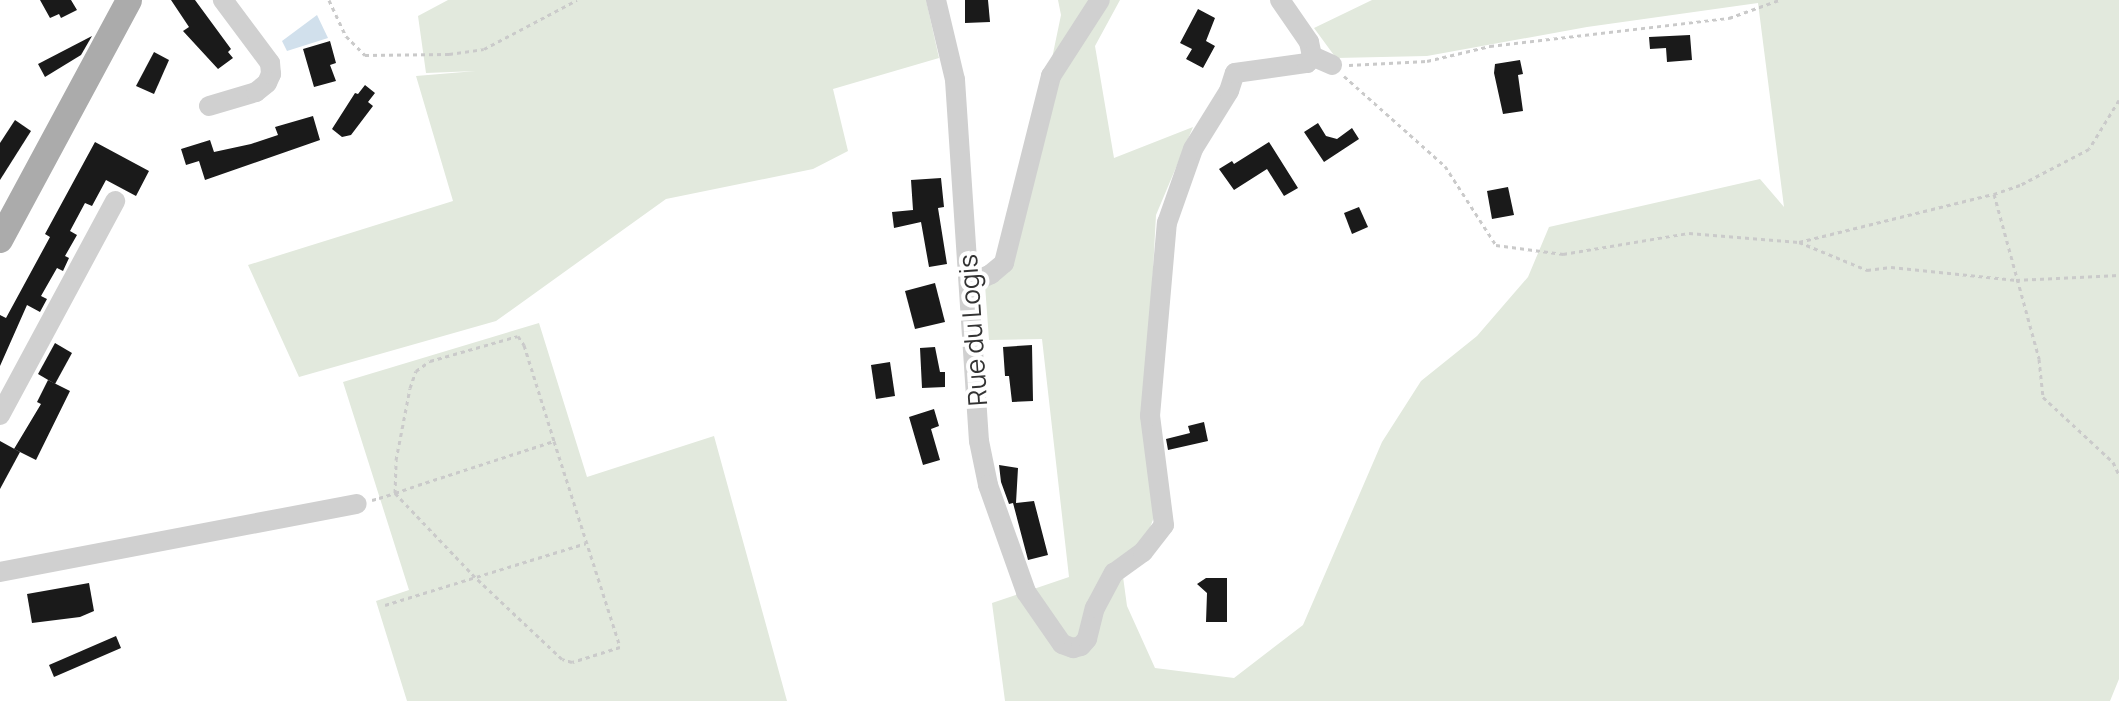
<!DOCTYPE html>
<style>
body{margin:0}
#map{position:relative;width:2119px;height:701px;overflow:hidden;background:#fff;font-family:Manrope,sans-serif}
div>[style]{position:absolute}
.green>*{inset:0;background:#e2e9dd}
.water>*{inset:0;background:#d1e0ec}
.building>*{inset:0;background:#1a1a1a}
.path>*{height:3px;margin-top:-1.5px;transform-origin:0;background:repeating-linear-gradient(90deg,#cacaca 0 4px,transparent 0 8px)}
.minor>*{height:20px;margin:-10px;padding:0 10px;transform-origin:10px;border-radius:10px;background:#d0d0d0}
.major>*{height:26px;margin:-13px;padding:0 13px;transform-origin:13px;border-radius:13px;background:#ababab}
span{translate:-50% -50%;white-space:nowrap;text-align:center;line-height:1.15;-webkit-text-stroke:8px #fff;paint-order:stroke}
.street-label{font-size:26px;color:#333}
</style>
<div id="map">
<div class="green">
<i style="clip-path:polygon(448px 0,926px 0,939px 58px,833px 89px,848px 151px,813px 169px,666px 199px,496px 321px,299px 377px,248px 265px,453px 201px,416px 76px,476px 71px,426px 73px,418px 16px)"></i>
<i style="clip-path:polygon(1058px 0,1120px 0,1095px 46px,1114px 158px,1193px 127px,1156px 215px,1145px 419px,1156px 512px,1146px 538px,1121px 562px,1127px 606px,1155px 668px,1234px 678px,1303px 625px,1382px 442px,1421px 381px,1477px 336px,1528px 277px,1549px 227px,1760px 179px,1784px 207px,1758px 3px,1587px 27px,1427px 56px,1336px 58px,1314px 28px,1372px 0,2119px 0,2119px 679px,2110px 701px,1005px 701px,992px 603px,1069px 577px,1042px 339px,989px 340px,985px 285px,1009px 266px,1061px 15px)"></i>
<i style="clip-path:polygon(539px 323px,587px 477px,714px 436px,787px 701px,407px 701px,376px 601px,409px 590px,343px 382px)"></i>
</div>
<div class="water">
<i style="clip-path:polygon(317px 15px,328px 38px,287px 51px,282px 41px)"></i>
</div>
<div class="building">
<i style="clip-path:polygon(40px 0,71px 0,77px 10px,61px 18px,59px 14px,50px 18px)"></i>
<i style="clip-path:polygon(171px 0,195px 0,231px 49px,228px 52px,233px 58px,218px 69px,183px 31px,189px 27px)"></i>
<i style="clip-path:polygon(965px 0,988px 0,990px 22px,965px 23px)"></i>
<i style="clip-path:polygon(1198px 9px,1215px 18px,1206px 41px,1215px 46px,1203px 68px,1186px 59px,1192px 49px,1180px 43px)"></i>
<i style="clip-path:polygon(1690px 35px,1692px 60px,1667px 62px,1666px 48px,1650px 49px,1649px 37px)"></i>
<i style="clip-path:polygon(92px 36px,81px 55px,45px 77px,38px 64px)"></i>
<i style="clip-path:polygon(330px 41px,336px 63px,330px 65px,336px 81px,314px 87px,303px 49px)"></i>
<i style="clip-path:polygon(154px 52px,169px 60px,154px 94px,136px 86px)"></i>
<i style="clip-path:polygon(1520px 60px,1523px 74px,1518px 75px,1523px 111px,1503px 114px,1494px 73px,1495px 64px)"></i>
<i style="clip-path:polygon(365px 85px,375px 93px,368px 102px,373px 106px,351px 135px,342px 137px,332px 129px,355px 93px,358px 94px)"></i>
<i style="clip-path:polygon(313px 116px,320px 140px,205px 180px,199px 161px,186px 165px,181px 149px,210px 140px,214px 152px,251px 144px,278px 135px,275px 127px)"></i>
<i style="clip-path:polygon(15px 120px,31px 131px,0 180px,0 143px)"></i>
<i style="clip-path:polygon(1318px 123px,1326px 136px,1337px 139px,1352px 128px,1359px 139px,1324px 162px,1304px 132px)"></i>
<i style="clip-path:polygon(95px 142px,149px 171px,136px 196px,106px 180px,92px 206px,85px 203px,70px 231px,77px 235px,65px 256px,69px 258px,63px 271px,57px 268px,41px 296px,47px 299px,40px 312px,27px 305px,0 366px,0 315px,6px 318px,50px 237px,45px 234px)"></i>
<i style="clip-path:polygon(1269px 142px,1298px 188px,1284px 196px,1267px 169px,1234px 190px,1219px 169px,1232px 161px,1234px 164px)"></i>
<i style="clip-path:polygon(941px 178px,944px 207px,938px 208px,947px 264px,929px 267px,921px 222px,894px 228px,892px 212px,913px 210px,911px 180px)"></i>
<i style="clip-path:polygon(1508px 187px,1514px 215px,1492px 219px,1487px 191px)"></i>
<i style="clip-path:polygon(1359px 207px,1368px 227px,1352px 234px,1344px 213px)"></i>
<i style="clip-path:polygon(935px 283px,945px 322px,915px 329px,905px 291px)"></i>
<i style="clip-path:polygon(55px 343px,72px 353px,55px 384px,38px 374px)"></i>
<i style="clip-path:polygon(1032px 345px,1033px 401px,1012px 402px,1009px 376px,1005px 376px,1003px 347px)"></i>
<i style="clip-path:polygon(935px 347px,940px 372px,945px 372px,945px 387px,922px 388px,920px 348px)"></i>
<i style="clip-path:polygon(890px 362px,895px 396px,876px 399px,871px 365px)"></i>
<i style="clip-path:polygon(48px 380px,70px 391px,36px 460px,14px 449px,41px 404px,37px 402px)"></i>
<i style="clip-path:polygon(934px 409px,939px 426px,931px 429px,940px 460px,923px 465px,909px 417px)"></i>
<i style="clip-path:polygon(1204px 422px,1208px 441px,1168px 450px,1166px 439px,1190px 433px,1188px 426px)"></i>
<i style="clip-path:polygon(0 441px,20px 452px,0 489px)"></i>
<i style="clip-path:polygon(999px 465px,1018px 468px,1016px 503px,1034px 501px,1048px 555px,1028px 560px,1013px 503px,1009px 504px,1001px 482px)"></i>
<i style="clip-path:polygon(1227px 578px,1227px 622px,1206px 622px,1207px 593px,1197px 584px,1206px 578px)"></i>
<i style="clip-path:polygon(89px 583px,94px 611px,80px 617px,32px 623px,27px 594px)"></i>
<i style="clip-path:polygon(116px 636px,121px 648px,54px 677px,49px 665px)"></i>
</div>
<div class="path">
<i style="left:329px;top:0;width:40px;rotate:65deg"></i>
<i style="left:346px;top:36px;width:27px;rotate:45deg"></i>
<i style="left:365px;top:55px;width:84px;rotate:-0.7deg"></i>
<i style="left:449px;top:54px;width:35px;rotate:-8deg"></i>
<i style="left:484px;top:49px;width:105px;rotate:-27.8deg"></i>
<i style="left:1349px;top:65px;width:78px;rotate:-2.9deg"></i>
<i style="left:1427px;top:61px;width:65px;rotate:-13.4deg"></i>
<i style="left:1490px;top:46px;width:241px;rotate:-6.7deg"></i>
<i style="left:1729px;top:18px;width:53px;rotate:-19.8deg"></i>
<i style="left:1344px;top:76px;width:135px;rotate:41.7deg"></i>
<i style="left:1445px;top:166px;width:94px;rotate:57.2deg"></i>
<i style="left:1496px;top:245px;width:68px;rotate:7.7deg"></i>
<i style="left:1563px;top:254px;width:128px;rotate:-9.5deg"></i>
<i style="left:1689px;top:233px;width:110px;rotate:4.7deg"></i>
<i style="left:1799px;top:242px;width:74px;rotate:22.4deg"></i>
<i style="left:1867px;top:270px;width:24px;rotate:-7deg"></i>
<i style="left:1891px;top:267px;width:126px;rotate:5.9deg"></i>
<i style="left:2016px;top:280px;width:103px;rotate:-2.8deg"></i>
<i style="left:2119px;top:100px;width:57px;rotate:121.5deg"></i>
<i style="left:2089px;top:149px;width:78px;rotate:152.4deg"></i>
<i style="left:2020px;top:185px;width:28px;rotate:161deg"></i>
<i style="left:1994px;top:194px;width:171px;rotate:74.7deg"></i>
<i style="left:2039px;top:359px;width:38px;rotate:84deg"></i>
<i style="left:2043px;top:397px;width:96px;rotate:42.9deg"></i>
<i style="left:2113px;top:462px;width:14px;rotate:65deg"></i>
<i style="left:1799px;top:242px;width:200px;rotate:-13.9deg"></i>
<i style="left:372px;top:500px;width:7px;rotate:-16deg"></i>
<i style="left:379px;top:498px;width:17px;rotate:-17deg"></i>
<i style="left:395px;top:493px;width:24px;rotate:-19deg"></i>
<i style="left:418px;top:485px;width:143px;rotate:-17.9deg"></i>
<i style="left:554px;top:441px;width:216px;rotate:72.2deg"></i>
<i style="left:620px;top:647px;width:50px;rotate:162.6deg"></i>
<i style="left:572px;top:662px;width:10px;rotate:-163deg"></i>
<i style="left:562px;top:659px;width:120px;rotate:-136.7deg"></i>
<i style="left:475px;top:577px;width:116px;rotate:-133.6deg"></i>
<i style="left:395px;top:493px;width:33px;rotate:-88deg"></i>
<i style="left:396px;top:460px;width:73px;rotate:-79deg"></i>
<i style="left:410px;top:388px;width:18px;rotate:-71deg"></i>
<i style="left:416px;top:371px;width:17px;rotate:-36deg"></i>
<i style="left:430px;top:361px;width:91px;rotate:-15.9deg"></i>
<i style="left:518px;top:336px;width:11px;rotate:56deg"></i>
<i style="left:524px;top:345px;width:101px;rotate:72.6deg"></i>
<i style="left:385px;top:605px;width:210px;rotate:-17.1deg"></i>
</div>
<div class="minor">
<i style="left:936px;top:0;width:82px;rotate:76.6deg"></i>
<i style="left:955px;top:80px;width:362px;rotate:86.2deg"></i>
<i style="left:979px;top:441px;width:45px;rotate:78.4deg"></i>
<i style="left:988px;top:485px;width:114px;rotate:70.4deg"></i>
<i style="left:1026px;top:592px;width:63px;rotate:55.3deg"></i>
<i style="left:1062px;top:644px;width:12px;rotate:20deg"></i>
<i style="left:1073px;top:648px;width:8px;rotate:-14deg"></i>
<i style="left:1081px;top:646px;width:9px;rotate:-49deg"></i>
<i style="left:1087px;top:639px;width:32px;rotate:-76deg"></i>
<i style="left:1095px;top:608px;width:40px;rotate:-62deg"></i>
<i style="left:1114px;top:573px;width:36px;rotate:-36deg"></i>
<i style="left:1143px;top:552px;width:34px;rotate:-52deg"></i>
<i style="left:1164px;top:525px;width:110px;rotate:-97.3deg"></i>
<i style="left:1150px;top:416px;width:194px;rotate:-85deg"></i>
<i style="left:1167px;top:223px;width:78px;rotate:-70.6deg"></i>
<i style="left:1193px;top:149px;width:68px;rotate:-58.2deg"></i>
<i style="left:1229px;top:91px;width:19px;rotate:-72deg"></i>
<i style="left:1235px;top:73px;width:73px;rotate:-7.9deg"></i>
<i style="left:1307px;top:63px;width:9px;rotate:-54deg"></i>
<i style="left:1312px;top:56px;width:14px;rotate:-102deg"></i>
<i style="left:1309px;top:42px;width:51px;rotate:-124.6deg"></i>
<i style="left:1312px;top:56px;width:22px;rotate:24deg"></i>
<i style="left:209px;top:106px;width:49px;rotate:-16.6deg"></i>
<i style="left:256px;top:92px;width:14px;rotate:-39deg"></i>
<i style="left:267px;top:83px;width:10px;rotate:-66deg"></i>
<i style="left:271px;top:74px;width:11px;rotate:-95deg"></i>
<i style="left:270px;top:63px;width:79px;rotate:-126.7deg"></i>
<i style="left:971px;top:283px;width:22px;rotate:-24deg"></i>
<i style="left:991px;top:274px;width:17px;rotate:-40deg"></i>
<i style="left:1004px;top:263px;width:193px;rotate:-75.9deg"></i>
<i style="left:1051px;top:76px;width:90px;rotate:-57.2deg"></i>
<i style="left:0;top:415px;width:243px;rotate:-61.7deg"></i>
<i style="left:0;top:572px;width:363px;rotate:-10.8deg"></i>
</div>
<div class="major">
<i style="left:0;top:240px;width:272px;rotate:-61.7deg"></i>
</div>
<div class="street-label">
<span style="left:973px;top:330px;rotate:-94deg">Rue du Logis</span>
</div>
</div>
